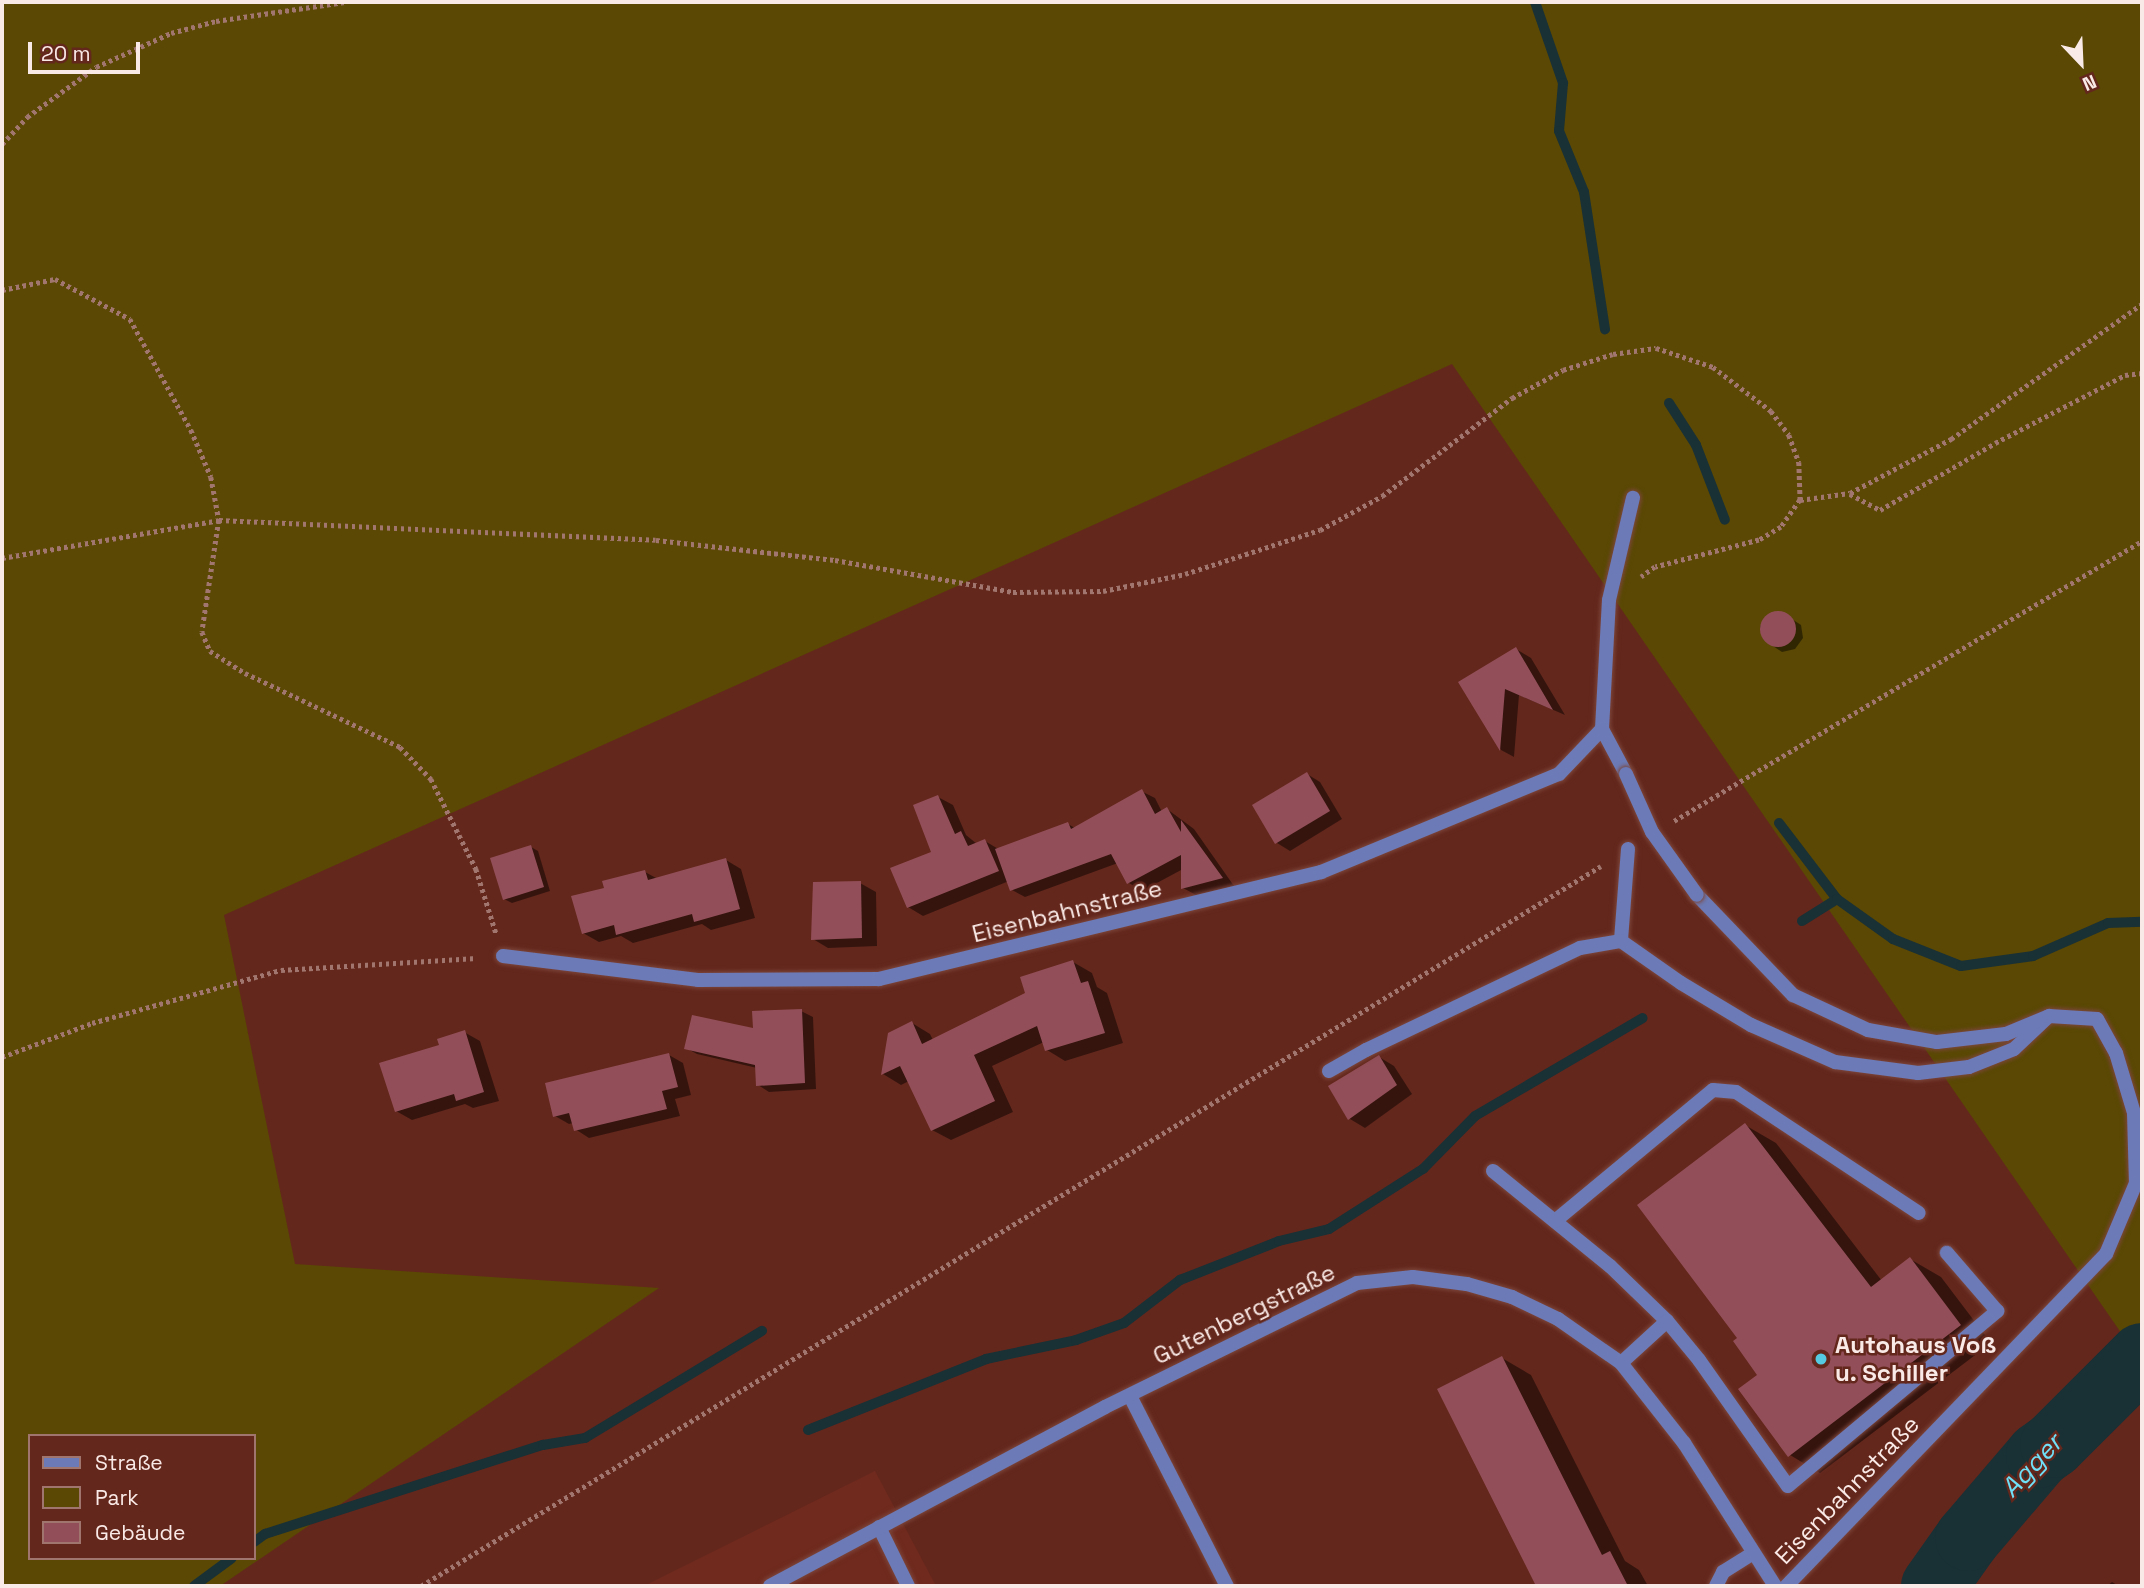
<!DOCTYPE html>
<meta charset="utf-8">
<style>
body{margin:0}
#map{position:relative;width:2144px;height:1588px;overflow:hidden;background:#64271c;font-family:"Space Grotesk",sans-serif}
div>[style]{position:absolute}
.built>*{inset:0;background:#702a1e}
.green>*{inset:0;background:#5a4804}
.shadow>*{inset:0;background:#0007}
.stream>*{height:10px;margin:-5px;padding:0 5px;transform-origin:5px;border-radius:5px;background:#193035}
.river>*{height:66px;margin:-33px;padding:0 33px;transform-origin:33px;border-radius:33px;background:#193035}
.building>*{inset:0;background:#934f59}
.round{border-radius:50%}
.path>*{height:4.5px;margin-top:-2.25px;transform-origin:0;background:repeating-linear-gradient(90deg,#a0766e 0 3.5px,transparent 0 7px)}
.roads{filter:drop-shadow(0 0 2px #7c463c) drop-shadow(0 0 2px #7c463c)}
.lane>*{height:14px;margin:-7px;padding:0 7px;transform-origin:7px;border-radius:7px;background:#6c7bb7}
.street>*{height:14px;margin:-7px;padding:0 7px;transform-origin:7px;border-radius:7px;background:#6c7bb7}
.bridges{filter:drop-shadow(0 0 2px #7c463c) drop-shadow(0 0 2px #7c463c)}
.street-bridge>*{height:14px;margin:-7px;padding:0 7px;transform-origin:7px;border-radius:7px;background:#6c7bb7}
.dots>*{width:19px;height:19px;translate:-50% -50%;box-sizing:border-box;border:4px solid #64271c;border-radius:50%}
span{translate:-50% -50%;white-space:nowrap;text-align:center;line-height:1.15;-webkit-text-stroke:5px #64271c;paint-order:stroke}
.street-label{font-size:24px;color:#faeae7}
.poi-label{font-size:24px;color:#faeae7;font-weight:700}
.left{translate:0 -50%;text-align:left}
.water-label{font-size:26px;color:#6fe0f7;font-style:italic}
.frame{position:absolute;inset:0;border:4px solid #faeae7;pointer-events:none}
.legend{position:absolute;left:28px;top:1434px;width:228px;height:126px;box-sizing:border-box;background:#64271c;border:2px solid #a0756d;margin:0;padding:9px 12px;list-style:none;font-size:21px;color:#faeae7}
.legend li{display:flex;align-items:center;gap:14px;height:35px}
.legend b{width:35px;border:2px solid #a0756d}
.north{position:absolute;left:2046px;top:28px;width:70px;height:70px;-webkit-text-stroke:5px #64271c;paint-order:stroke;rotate:157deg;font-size:19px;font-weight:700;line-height:28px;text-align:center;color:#faeae7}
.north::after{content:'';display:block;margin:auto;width:24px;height:32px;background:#faeae7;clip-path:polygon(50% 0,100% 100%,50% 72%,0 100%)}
.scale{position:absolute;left:28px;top:42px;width:112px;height:32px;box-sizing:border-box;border:4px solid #faeae7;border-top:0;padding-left:9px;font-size:21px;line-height:24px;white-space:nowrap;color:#faeae7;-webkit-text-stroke:5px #64271c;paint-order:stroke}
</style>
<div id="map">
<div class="built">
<i style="clip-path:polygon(875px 1471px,936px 1586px,644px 1586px)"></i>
</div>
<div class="green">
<i style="clip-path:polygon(evenodd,2px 2px,2142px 2px,2142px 1333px,2126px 1340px,1452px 364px,224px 915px,295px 1264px,659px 1288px,220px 1586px,2px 1586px,2px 2px,30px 1436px,254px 1436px,254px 1558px,30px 1558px,30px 1436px)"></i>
</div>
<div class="shadow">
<i style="clip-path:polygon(1781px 612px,1801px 625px,1803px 638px,1795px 649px,1782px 652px,1763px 639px,1760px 626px,1768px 615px)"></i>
<i style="clip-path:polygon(1516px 649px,1531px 658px,1565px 715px,1519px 695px,1514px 757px,1501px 750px,1461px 682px)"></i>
<i style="clip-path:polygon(1307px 774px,1320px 782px,1342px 819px,1290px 851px,1277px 843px)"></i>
<i style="clip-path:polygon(1141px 791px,1155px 798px,1162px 812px,1167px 809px,1194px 829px,1234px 886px,1196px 895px,1183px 888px,1183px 869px,1142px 891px,1129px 883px,1118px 863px,1025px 897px,1012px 890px,1009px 881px,923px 916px,908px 907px,934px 853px,938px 797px,953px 805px,966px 835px,977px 844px,985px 841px,1000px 850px,1068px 824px,1075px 828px)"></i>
<i style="clip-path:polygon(531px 847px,538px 851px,550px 891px,512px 903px,504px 899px)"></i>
<i style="clip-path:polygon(726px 860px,741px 869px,755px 918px,711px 930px,702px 924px,633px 943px,621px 936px,599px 942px,583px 933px,606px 889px,645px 872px,658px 879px)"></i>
<i style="clip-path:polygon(860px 883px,876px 892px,877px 946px,828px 948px,813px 939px)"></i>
<i style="clip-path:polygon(1073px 962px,1092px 973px,1097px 987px,1107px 993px,1123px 1043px,1065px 1061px,1047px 1050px,1044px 1042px,992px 1066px,1013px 1112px,951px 1140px,932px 1130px,909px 1081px,901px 1085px,883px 1074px,890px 1034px,912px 1023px,930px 1034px,933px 1040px,1028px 994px)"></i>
<i style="clip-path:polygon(801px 1011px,813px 1017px,816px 1089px,769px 1092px,758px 1085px,757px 1068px,697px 1054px,686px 1048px,755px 1030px)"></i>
<i style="clip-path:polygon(464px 1032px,480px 1041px,499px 1101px,473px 1108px,465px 1104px,412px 1120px,396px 1111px,441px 1047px)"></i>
<i style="clip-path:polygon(669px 1055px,683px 1063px,691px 1095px,675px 1099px,680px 1116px,589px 1138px,575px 1129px,573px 1123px,569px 1124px,555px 1116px)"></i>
<i style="clip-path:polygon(1379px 1057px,1394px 1066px,1412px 1094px,1365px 1128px,1350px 1119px,1330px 1087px)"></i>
<i style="clip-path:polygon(1745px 1125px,1776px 1143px,1882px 1281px,1910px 1259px,1941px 1277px,1991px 1343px,1820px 1473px,1790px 1455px,1759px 1375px,1739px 1338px)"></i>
<i style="clip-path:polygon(1502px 1358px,1531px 1375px,1625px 1561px,1639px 1570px,1648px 1586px,1538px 1586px,1439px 1390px)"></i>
<i style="clip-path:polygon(2112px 1582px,2119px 1586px,2107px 1586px)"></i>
</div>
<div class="stream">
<i style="left:1535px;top:2px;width:86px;rotate:70.9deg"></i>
<i style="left:1563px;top:83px;width:48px;rotate:94.8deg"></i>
<i style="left:1559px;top:131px;width:66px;rotate:67.7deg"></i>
<i style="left:1584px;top:192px;width:139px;rotate:81.3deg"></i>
<i style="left:1669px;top:403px;width:50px;rotate:57.3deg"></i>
<i style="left:1696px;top:445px;width:80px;rotate:68.9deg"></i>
<i style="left:1779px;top:823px;width:96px;rotate:52.7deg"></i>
<i style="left:1802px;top:921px;width:41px;rotate:-32.2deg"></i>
<i style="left:1837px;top:899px;width:69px;rotate:35.5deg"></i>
<i style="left:1893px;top:939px;width:73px;rotate:21.7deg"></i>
<i style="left:1961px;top:966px;width:73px;rotate:-7.9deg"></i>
<i style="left:2033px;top:956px;width:82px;rotate:-23.7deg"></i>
<i style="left:2108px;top:923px;width:34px;rotate:-2deg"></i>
<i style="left:808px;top:1430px;width:192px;rotate:-21.7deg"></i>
<i style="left:986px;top:1359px;width:92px;rotate:-11.9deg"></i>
<i style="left:1076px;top:1340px;width:51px;rotate:-19.5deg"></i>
<i style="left:1124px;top:1323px;width:71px;rotate:-37.5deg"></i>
<i style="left:1180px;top:1280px;width:106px;rotate:-21.5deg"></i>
<i style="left:1279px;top:1241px;width:51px;rotate:-13.5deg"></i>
<i style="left:1329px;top:1229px;width:112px;rotate:-32.6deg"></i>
<i style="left:1423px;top:1169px;width:74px;rotate:-45.5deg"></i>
<i style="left:1475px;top:1116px;width:194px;rotate:-30.3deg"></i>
<i style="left:254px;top:1542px;width:14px;rotate:-36deg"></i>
<i style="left:265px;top:1534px;width:292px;rotate:-17.8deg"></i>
<i style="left:543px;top:1445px;width:43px;rotate:-9.5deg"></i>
<i style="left:585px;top:1438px;width:207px;rotate:-31.2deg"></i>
<i style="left:194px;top:1586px;width:47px;rotate:-36.4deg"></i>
</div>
<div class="river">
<i style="left:1934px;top:1586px;width:59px;rotate:-54.7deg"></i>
<i style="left:1968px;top:1538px;width:109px;rotate:-49.5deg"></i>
<i style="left:2039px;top:1455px;width:17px;rotate:-36deg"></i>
<i style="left:2053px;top:1445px;width:126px;rotate:-45deg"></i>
</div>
<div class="building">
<i class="round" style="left:1760px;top:611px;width:36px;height:36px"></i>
<i style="clip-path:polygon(1516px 647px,1553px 710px,1505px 689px,1500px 751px,1458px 682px)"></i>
<i style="clip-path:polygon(1307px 772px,1330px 811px,1275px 844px,1252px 805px)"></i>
<i style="clip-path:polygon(1142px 789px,1155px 814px,1167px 807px,1181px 832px,1181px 820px,1223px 878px,1181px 889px,1181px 855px,1127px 884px,1111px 854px,1010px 891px,995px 849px,1068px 822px,1071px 829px)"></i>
<i style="clip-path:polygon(938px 795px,955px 834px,961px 831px,968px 846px,985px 839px,999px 871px,907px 908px,890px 868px,931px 852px,913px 805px)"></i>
<i style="clip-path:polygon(531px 845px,544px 887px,503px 900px,490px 858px)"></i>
<i style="clip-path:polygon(726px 858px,740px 909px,694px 922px,692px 914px,616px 935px,614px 925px,582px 934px,571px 896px,604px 888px,602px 881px,645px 870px,648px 880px)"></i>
<i style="clip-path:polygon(861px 881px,862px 938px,811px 940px,813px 882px)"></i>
<i style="clip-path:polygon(1073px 960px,1081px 983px,1088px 981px,1105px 1033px,1045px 1051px,1037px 1026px,974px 1055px,995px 1101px,931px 1131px,900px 1066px,881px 1075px,888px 1033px,912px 1021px,922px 1044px,1025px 993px,1020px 977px)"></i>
<i style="clip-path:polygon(802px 1009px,805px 1083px,756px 1086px,755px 1065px,684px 1049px,692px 1015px,753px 1028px,752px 1011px)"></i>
<i style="clip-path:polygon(465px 1030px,484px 1092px,456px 1101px,454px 1094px,395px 1112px,379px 1063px,439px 1045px,437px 1039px)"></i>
<i style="clip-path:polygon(669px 1053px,678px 1087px,662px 1091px,667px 1109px,574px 1131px,569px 1113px,553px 1117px,545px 1083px)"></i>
<i style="clip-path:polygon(1379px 1055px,1397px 1085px,1348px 1120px,1328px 1086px)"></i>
<i style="clip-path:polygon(1745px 1123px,1871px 1287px,1910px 1257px,1961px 1325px,1788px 1457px,1738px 1389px,1757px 1375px,1733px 1341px,1737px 1338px,1637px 1205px)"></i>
<i style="clip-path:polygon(1502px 1356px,1602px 1555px,1610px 1551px,1628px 1586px,1536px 1586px,1437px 1389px)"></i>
</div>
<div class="path">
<i style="left:2px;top:144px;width:37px;rotate:-47deg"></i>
<i style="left:27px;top:117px;width:85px;rotate:-35.9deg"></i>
<i style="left:96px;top:67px;width:82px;rotate:-24.4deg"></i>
<i style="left:171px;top:33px;width:47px;rotate:-14.9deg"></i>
<i style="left:216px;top:21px;width:130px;rotate:-8.4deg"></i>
<i style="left:2px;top:290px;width:54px;rotate:-11.7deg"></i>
<i style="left:55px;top:279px;width:85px;rotate:28.1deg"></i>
<i style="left:130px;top:319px;width:127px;rotate:61.2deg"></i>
<i style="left:191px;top:430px;width:51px;rotate:66.9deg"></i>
<i style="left:211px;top:477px;width:44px;rotate:79.5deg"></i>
<i style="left:219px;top:520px;width:113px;rotate:98.6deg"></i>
<i style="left:202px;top:632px;width:21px;rotate:67deg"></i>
<i style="left:210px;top:651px;width:41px;rotate:32.2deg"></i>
<i style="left:245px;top:673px;width:172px;rotate:25.5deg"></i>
<i style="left:400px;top:747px;width:45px;rotate:45.9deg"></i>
<i style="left:431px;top:779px;width:101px;rotate:63.4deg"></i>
<i style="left:476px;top:869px;width:67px;rotate:72.6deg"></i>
<i style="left:1850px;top:494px;width:34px;rotate:28deg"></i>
<i style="left:1880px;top:510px;width:133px;rotate:-30.2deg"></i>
<i style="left:1995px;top:443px;width:147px;rotate:-27.6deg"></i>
<i style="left:2125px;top:375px;width:17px;rotate:-7deg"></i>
<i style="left:1800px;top:500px;width:50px;rotate:-8deg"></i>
<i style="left:1850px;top:493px;width:115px;rotate:-28.1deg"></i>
<i style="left:1951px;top:439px;width:234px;rotate:-35.3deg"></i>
<i style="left:2px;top:558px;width:220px;rotate:-9.9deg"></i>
<i style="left:219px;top:520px;width:437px;rotate:2.6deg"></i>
<i style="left:656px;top:540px;width:180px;rotate:6.4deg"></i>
<i style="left:835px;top:560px;width:181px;rotate:10.2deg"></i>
<i style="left:1013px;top:592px;width:90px;rotate:-0.6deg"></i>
<i style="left:1103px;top:591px;width:84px;rotate:-11.7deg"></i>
<i style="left:1185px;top:574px;width:142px;rotate:-18.1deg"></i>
<i style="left:1320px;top:530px;width:71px;rotate:-28.7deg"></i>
<i style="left:1382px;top:496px;width:163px;rotate:-37deg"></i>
<i style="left:1512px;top:398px;width:58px;rotate:-28.8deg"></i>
<i style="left:1563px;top:370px;width:52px;rotate:-17.7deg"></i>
<i style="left:1613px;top:354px;width:43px;rotate:-7.9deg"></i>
<i style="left:1656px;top:348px;width:60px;rotate:18.4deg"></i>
<i style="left:1713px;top:367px;width:73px;rotate:37.2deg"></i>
<i style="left:1771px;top:411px;width:30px;rotate:53deg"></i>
<i style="left:1789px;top:435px;width:29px;rotate:70deg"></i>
<i style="left:1799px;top:462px;width:38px;rotate:88deg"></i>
<i style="left:1800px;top:500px;width:33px;rotate:125deg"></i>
<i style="left:1781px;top:527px;width:26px;rotate:149deg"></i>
<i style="left:1759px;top:540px;width:107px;rotate:165.4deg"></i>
<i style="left:1655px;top:567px;width:17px;rotate:144deg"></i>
<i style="left:1674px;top:821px;width:545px;rotate:-30.89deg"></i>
<i style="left:2px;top:1057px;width:96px;rotate:-20.7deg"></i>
<i style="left:92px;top:1023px;width:196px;rotate:-15.7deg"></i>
<i style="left:281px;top:970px;width:196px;rotate:-3.5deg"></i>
<i style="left:421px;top:1586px;width:1382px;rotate:-31.39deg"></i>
</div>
<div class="roads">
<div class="lane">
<i style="left:1628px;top:849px;width:92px;rotate:94.4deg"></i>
<i style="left:1621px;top:941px;width:73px;rotate:35deg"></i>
<i style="left:1681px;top:983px;width:82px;rotate:31deg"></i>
<i style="left:1751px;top:1025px;width:92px;rotate:23.8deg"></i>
<i style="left:1835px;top:1062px;width:84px;rotate:7.5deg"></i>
<i style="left:1918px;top:1073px;width:51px;rotate:-6.7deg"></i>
<i style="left:1969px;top:1067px;width:48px;rotate:-21.8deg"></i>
<i style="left:2014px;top:1049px;width:47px;rotate:-43.3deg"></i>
<i style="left:1329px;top:1071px;width:43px;rotate:-29.6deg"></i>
<i style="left:1366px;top:1050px;width:237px;rotate:-25.5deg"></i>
<i style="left:1580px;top:948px;width:42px;rotate:-9.7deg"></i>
<i style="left:1493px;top:1171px;width:151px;rotate:39.1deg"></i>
<i style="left:1610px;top:1266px;width:79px;rotate:44deg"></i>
<i style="left:1667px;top:1321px;width:62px;rotate:137.6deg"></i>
<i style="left:1555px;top:1221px;width:205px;rotate:-39.7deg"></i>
<i style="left:1713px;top:1090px;width:23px;rotate:5deg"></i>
<i style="left:1736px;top:1092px;width:219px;rotate:33.5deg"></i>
<i style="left:1667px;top:1321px;width:50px;rotate:50.6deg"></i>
<i style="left:1699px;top:1360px;width:154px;rotate:54.8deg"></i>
<i style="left:1788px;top:1486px;width:273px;rotate:-39.9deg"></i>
<i style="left:1997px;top:1311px;width:77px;rotate:-130.8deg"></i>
<i style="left:1130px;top:1396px;width:213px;rotate:63deg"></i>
<i style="left:879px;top:1527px;width:66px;rotate:63.8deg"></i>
<i style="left:1716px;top:1586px;width:16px;rotate:-63deg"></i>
<i style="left:1723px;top:1572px;width:36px;rotate:-32deg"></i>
</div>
<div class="street">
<i style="left:1626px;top:774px;width:51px;rotate:-118.1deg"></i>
<i style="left:1602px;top:729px;width:129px;rotate:-86.9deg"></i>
<i style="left:1609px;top:600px;width:105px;rotate:-76.8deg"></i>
<i style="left:1697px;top:895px;width:139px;rotate:46.2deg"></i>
<i style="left:1793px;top:995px;width:83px;rotate:25deg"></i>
<i style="left:1868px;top:1030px;width:70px;rotate:9.9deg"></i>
<i style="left:1937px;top:1042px;width:69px;rotate:-6.6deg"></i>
<i style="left:2006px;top:1034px;width:47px;rotate:-22.7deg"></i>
<i style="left:2049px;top:1016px;width:48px;rotate:3.6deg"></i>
<i style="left:2097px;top:1019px;width:39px;rotate:61deg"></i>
<i style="left:2116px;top:1053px;width:63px;rotate:73.3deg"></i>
<i style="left:2134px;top:1113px;width:70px;rotate:88.4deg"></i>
<i style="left:2136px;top:1183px;width:77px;rotate:112.9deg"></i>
<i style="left:2106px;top:1254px;width:461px;rotate:133.9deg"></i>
<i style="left:503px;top:956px;width:196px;rotate:7deg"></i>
<i style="left:698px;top:980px;width:181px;rotate:-0.3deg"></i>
<i style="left:879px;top:979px;width:455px;rotate:-13.6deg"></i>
<i style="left:1321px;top:872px;width:257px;rotate:-22.4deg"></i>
<i style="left:1559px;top:774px;width:62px;rotate:-46.3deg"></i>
<i style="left:770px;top:1586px;width:380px;rotate:-28.1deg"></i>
<i style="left:1105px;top:1407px;width:281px;rotate:-26.2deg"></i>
<i style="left:1357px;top:1283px;width:56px;rotate:-6.1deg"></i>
<i style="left:1413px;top:1277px;width:54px;rotate:7.4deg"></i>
<i style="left:1467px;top:1284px;width:47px;rotate:16.1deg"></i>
<i style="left:1512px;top:1297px;width:51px;rotate:25.6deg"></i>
<i style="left:1558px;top:1319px;width:77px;rotate:34.9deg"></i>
<i style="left:1621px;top:1363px;width:102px;rotate:51.8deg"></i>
<i style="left:1684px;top:1443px;width:169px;rotate:57.5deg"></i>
</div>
</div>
<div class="bridges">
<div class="street-bridge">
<i style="left:1626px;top:774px;width:64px;rotate:65.9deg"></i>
<i style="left:1652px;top:832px;width:77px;rotate:54.5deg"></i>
</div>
</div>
<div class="dots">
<i style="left:1821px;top:1359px;background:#55cae0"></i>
</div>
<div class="street-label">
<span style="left:1067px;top:911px;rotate:-14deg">Eisenbahnstraße</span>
<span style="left:1244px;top:1314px;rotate:-26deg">Gutenbergstraße</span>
<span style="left:1847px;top:1490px;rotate:-46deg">Eisenbahnstraße</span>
</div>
<div class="poi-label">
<span class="left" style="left:1835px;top:1359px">Autohaus Voß<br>u. Schiller</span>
</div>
<div class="water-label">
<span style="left:2032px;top:1466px;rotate:-47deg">Agger</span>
</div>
<div class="frame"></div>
<ul class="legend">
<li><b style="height:9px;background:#6c7bb7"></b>Straße</li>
<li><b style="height:19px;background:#5a4804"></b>Park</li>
<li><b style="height:19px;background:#934f59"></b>Gebäude</li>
</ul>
<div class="north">N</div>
<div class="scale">20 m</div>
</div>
